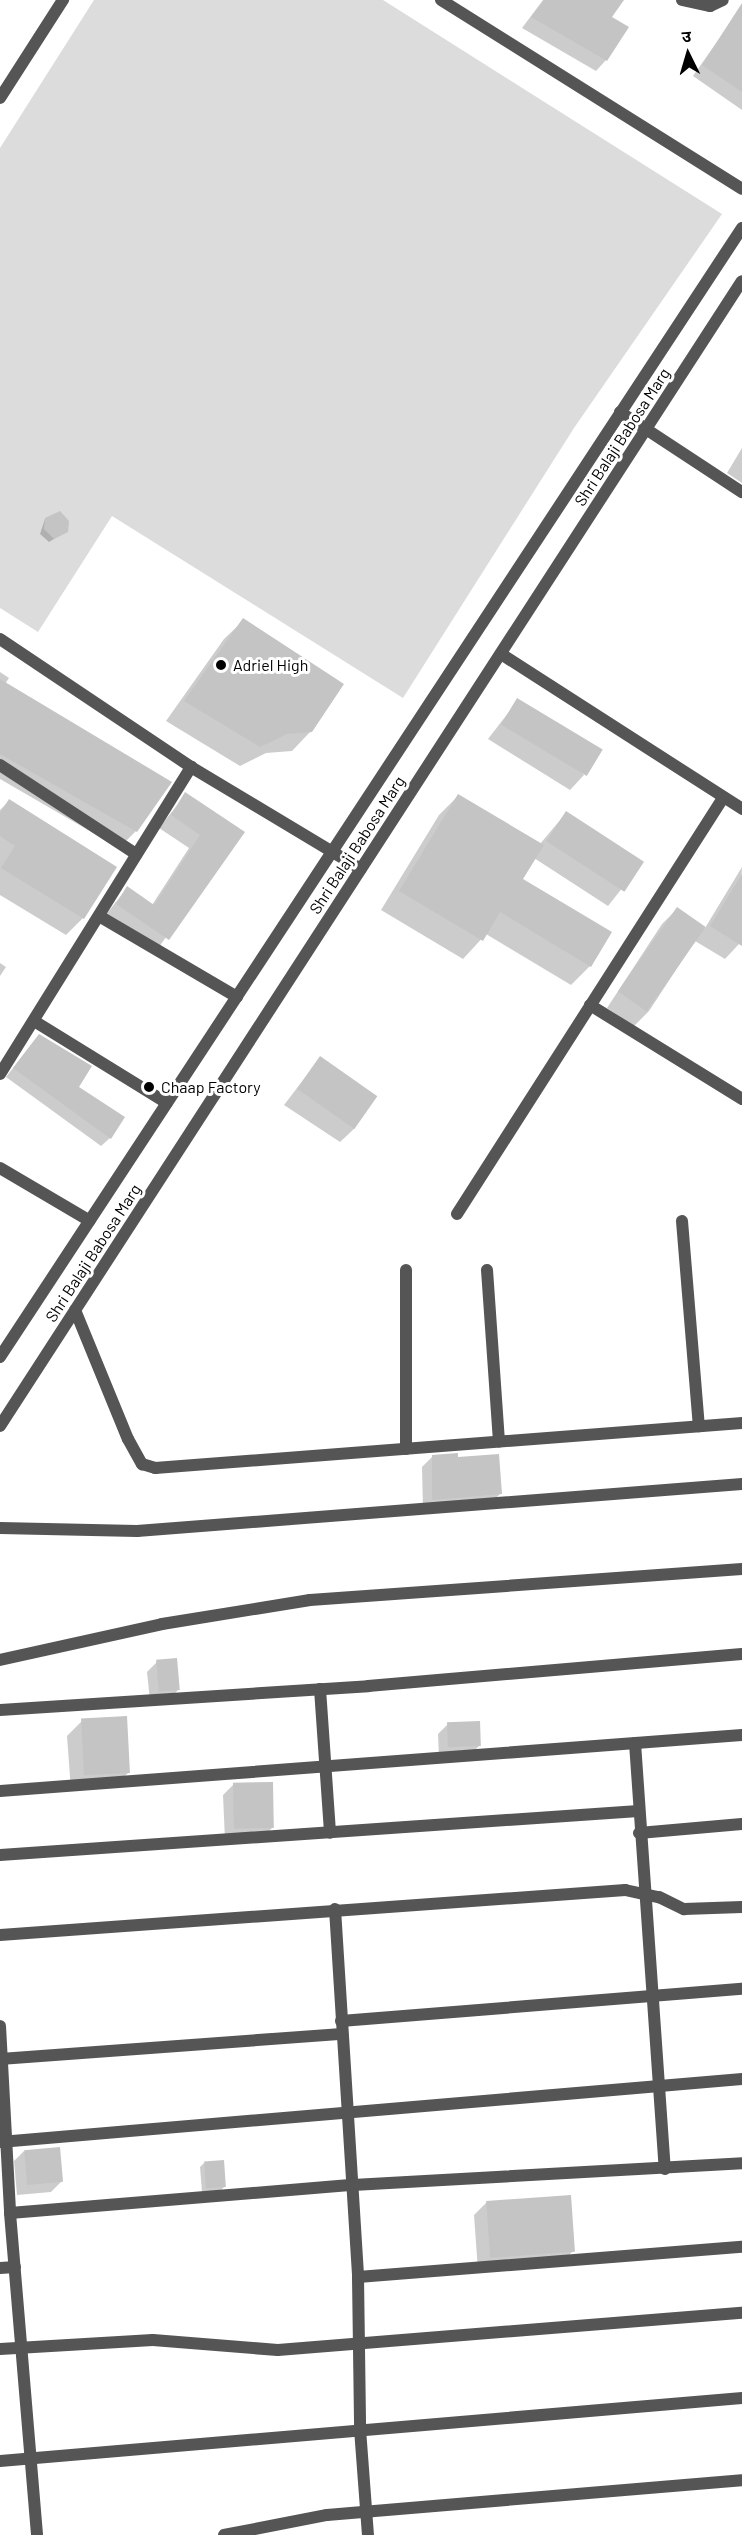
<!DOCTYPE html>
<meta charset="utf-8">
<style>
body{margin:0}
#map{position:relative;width:742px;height:2535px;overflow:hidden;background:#fff;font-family:Barlow,"Noto Sans Devanagari",sans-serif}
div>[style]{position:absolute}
.green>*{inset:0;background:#dcdcdc}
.shadow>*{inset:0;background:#0003}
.building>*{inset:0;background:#c4c4c4;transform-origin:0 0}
.minor>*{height:12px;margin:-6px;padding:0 6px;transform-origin:6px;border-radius:6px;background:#555}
.tertiary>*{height:12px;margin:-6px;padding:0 6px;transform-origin:6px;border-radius:6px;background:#555}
.dots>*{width:16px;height:16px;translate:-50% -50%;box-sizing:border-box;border:3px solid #fff;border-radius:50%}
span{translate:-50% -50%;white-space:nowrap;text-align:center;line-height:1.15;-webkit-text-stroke:6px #fff;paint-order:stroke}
.street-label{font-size:16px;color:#000}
.poi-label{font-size:16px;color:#000}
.left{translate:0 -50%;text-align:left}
.north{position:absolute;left:658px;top:24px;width:60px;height:60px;-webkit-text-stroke:4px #fff;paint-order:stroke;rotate:355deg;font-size:16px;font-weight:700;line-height:24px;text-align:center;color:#000}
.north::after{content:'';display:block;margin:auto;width:21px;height:27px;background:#000;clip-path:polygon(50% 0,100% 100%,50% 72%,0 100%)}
</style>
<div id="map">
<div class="green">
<div style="clip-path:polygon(94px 0,383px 0,722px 214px,574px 428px,403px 698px,112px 516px,38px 632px,0 608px,0 148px)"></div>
</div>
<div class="shadow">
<div style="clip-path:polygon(543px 0,623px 0,610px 17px,606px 60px,596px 71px,522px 28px)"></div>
<div style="clip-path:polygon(742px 6px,742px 110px,693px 76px)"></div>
<div style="clip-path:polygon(742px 448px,742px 483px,727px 473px)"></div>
<div style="clip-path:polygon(45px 519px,67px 531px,49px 542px,40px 534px)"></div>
<div style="clip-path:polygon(244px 620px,311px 731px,292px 751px,266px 753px,240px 766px,166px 721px,224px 639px)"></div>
<div style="clip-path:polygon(0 672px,9px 678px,5px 684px,136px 831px,119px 848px,0 779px)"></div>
<div style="clip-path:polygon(518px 700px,584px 775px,570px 790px,488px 739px)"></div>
<div style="clip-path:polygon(186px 794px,242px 832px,156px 951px,104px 917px,127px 888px,152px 905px,189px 848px,159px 828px)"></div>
<div style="clip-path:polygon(458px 796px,540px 844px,566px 813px,642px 863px,608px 906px,534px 858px,521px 880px,590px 966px,571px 985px,486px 934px,463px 959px,381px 910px,439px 815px)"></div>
<div style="clip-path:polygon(9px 801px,83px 918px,66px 935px,0 895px,0 810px)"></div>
<div style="clip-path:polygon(742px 867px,739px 944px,725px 959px,695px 941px,649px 1011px,634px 1026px,607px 1008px,662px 924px,677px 909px,705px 928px)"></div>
<div style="clip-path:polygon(0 963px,6px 967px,0 976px)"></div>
<div style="clip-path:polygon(39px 1035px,110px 1138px,101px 1146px,6px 1077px)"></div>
<div style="clip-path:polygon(320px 1058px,355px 1128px,340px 1142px,284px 1105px)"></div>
<div style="clip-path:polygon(432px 1457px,500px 1494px,490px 1504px,423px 1509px,422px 1467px)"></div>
<div style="clip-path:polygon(157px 1662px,179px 1689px,169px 1699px,150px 1701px,147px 1672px)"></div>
<div style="clip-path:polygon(82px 1721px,129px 1772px,114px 1787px,71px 1790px,67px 1736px)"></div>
<div style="clip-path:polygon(448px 1724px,479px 1746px,469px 1756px,439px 1758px,438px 1734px)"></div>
<div style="clip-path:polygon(233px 1785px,273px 1827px,263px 1837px,225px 1840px,223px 1795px)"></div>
<div style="clip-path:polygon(24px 2151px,61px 2182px,51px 2192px,17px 2195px,14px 2161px)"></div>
<div style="clip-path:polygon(204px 2163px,225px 2186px,220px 2191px,202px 2192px,200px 2167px)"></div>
<div style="clip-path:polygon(487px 2202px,573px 2251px,560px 2264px,478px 2271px,474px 2215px)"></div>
</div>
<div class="building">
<div style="clip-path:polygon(544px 0,624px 0,612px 17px,629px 27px,607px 61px,531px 17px)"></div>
<div style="clip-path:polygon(742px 3px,742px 92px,702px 65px)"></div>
<div style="clip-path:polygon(60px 511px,69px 521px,68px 532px,54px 539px,44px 529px,45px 518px)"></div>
<div style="clip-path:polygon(243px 618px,344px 684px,312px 732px,287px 734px,260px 747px,184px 701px)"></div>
<div style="clip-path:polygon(0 679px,172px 782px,137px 832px,0 754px)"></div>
<div style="left:517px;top:698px;width:100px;height:31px;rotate:31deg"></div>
<div style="clip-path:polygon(185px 792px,245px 832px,169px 940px,116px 904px,127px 886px,154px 905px,200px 835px,171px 815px)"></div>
<div style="clip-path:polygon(458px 794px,544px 845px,523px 879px,612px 932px,591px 967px,500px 912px,483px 941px,399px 891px)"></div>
<div style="clip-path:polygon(9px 799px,117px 867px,84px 919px,1px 868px,15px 846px,0 836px,0 813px)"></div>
<div style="left:566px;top:811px;width:93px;height:36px;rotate:33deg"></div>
<div style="clip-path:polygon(742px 874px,742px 946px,710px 926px)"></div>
<div style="left:677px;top:907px;width:35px;height:103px;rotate:35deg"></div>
<div style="clip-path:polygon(39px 1034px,92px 1066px,79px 1087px,125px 1117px,111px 1139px,13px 1068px)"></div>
<div style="left:320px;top:1056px;width:70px;height:40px;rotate:35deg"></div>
<div style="clip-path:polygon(458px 1453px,458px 1457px,499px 1454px,502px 1494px,432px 1500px,432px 1455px)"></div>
<div style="left:177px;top:1658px;width:32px;height:21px;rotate:85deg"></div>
<div style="left:127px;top:1716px;width:57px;height:46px;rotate:87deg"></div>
<div style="left:480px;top:1721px;width:25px;height:33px;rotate:88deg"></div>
<div style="left:273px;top:1782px;width:46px;height:40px;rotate:89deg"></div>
<div style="left:60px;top:2147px;width:35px;height:36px;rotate:85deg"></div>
<div style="left:224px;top:2160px;width:27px;height:20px;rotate:86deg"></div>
<div style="left:571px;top:2195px;width:57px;height:85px;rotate:86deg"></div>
</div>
<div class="minor">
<div style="left:441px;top:0;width:355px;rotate:32.1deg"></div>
<div style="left:682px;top:0;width:29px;rotate:12deg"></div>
<div style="left:710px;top:6px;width:14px;rotate:-25deg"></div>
<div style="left:0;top:98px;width:117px;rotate:-57.3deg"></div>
<div style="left:620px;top:412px;width:146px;rotate:33.3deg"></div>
<div style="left:0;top:639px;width:230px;rotate:33.8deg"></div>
<div style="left:191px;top:767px;width:198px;rotate:31deg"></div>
<div style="left:501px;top:654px;width:287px;rotate:32.7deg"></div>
<div style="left:0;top:765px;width:163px;rotate:33.2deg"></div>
<div style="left:99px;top:916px;width:160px;rotate:30.4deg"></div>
<div style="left:590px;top:1005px;width:179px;rotate:31.7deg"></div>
<div style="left:34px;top:1021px;width:156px;rotate:31.7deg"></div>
<div style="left:0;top:1074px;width:362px;rotate:-58.1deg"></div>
<div style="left:0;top:1168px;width:104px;rotate:30.5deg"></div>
<div style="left:457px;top:1214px;width:494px;rotate:-57.4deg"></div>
<div style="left:682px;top:1221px;width:206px;rotate:85.3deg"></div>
<div style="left:406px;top:1270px;width:179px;rotate:90deg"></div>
<div style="left:487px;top:1270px;width:172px;rotate:86deg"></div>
<div style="left:75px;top:1310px;width:139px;rotate:67.7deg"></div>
<div style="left:128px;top:1439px;width:29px;rotate:61deg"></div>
<div style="left:142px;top:1464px;width:14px;rotate:17deg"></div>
<div style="left:155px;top:1468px;width:589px;rotate:-4.38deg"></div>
<div style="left:0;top:1528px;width:137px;rotate:1.3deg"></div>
<div style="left:137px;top:1531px;width:607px;rotate:-4.44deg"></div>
<div style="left:0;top:1660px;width:166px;rotate:-12.5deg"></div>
<div style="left:162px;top:1624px;width:150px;rotate:-9.2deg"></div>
<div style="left:310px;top:1600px;width:433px;rotate:-4.1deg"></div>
<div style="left:320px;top:1689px;width:144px;rotate:86deg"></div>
<div style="left:0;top:1710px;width:369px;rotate:-3.7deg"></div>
<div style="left:368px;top:1686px;width:375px;rotate:-4.9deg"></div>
<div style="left:635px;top:1743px;width:427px;rotate:86deg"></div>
<div style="left:0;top:1791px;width:744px;rotate:-4.32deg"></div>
<div style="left:639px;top:1833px;width:103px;rotate:-5deg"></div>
<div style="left:0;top:1855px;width:640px;rotate:-3.95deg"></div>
<div style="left:335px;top:1909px;width:369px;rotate:86.4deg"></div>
<div style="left:358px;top:2277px;width:152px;rotate:89.2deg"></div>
<div style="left:360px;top:2429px;width:106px;rotate:85.7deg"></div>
<div style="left:0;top:1935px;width:627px;rotate:-4.12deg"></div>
<div style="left:625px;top:1890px;width:35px;rotate:12deg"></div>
<div style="left:659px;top:1897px;width:28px;rotate:26deg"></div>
<div style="left:684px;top:1909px;width:58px;rotate:-2deg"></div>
<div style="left:341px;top:2021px;width:402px;rotate:-4.6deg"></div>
<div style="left:0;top:2026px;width:187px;rotate:86.9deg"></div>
<div style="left:10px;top:2213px;width:323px;rotate:85.2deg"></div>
<div style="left:0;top:2059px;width:343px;rotate:-4.2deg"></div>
<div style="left:0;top:2142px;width:745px;rotate:-4.85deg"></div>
<div style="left:10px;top:2213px;width:344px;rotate:-4.7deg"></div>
<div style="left:353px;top:2185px;width:390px;rotate:-3.2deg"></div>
<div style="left:0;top:2268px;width:15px;rotate:-4deg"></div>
<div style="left:358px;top:2277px;width:385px;rotate:-4.5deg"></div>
<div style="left:0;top:2349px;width:153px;rotate:-3.4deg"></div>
<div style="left:153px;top:2340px;width:125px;rotate:4.6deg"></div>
<div style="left:278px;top:2350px;width:465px;rotate:-4.6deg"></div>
<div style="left:0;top:2461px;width:745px;rotate:-4.85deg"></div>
<div style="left:224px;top:2535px;width:105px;rotate:-11deg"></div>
<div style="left:327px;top:2515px;width:416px;rotate:-4.8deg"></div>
</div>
<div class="tertiary">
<div style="left:0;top:1357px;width:1351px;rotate:-56.69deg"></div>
<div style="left:0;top:1426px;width:1364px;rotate:-57.06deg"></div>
</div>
<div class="dots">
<div style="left:221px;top:665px;background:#000"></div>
<div style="left:149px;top:1087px;background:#000"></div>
</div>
<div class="street-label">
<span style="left:622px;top:437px;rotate:-57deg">Shri Balaji Babosa Marg</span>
<span style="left:357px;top:845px;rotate:-57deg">Shri Balaji Babosa Marg</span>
<span style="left:93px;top:1253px;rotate:-57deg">Shri Balaji Babosa Marg</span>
</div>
<div class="poi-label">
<span class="left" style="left:233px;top:665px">Adriel High</span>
<span class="left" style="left:161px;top:1087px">Chaap Factory</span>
</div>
<div class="north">उ</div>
</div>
